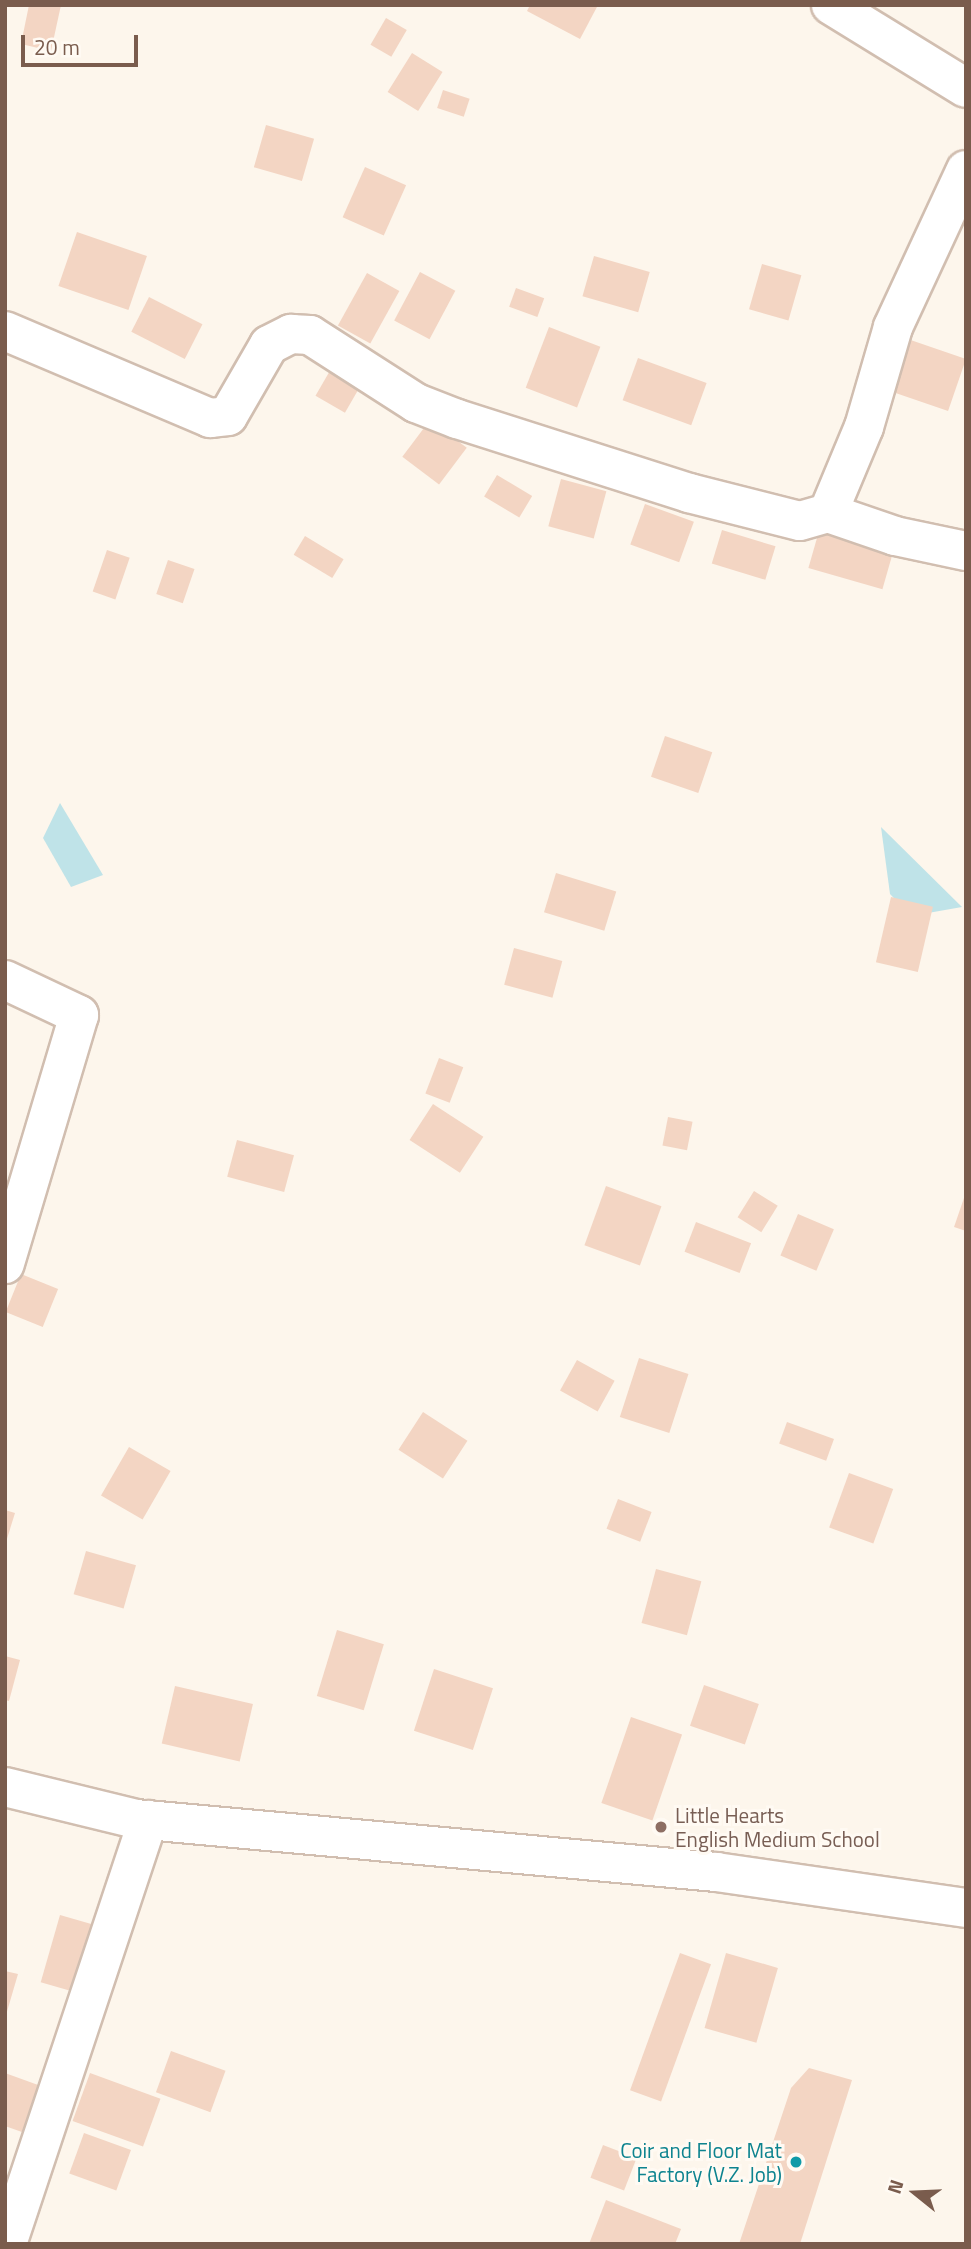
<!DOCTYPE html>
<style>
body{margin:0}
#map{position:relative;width:971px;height:2249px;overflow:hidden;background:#fdf6ec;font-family:"Titillium Web",sans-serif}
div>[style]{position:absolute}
.water>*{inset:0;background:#bfe3e8}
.building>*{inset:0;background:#f3d5c3;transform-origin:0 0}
.roads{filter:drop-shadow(2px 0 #d1beb0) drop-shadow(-2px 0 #d1beb0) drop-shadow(0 2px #d1beb0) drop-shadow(0 -2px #d1beb0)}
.minor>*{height:38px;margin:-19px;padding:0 19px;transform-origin:19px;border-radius:19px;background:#fff}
.secondary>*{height:38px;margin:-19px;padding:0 19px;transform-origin:19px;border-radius:19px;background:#fff}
.dots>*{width:19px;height:19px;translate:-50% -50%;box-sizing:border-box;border:4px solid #fffaf3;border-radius:50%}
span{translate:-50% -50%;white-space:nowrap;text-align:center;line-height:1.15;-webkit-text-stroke:6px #fffaf3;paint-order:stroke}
.education-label{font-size:21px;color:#785e54}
.left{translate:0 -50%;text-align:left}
.culture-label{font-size:21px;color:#0d838f}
.right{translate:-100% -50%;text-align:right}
.frame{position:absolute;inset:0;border:7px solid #7a5c4d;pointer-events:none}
.north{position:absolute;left:880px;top:2158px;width:70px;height:70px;-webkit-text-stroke:5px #fffaf3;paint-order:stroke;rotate:288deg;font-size:19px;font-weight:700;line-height:28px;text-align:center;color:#7a5c4d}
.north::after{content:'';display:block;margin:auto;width:24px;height:32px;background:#7a5c4d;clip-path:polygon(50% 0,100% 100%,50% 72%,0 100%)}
.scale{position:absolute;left:21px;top:35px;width:117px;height:32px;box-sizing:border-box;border:4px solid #7a5c4d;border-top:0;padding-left:9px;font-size:21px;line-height:24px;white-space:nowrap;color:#7a5c4d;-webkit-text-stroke:5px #fffaf3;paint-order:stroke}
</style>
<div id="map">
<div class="water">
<div style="clip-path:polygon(60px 803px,103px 875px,71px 887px,43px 838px)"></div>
<div style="clip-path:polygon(881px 827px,962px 907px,911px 916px,890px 894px)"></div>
</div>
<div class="building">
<div style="clip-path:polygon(29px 5px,61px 5px,51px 51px,21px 44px)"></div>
<div style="clip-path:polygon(530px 5px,598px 5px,580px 39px,527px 11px)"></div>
<div style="left:386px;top:18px;width:24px;height:31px;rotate:30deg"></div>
<div style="left:412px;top:53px;width:36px;height:46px;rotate:32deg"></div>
<div style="left:443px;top:90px;width:28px;height:19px;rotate:18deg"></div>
<div style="left:266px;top:125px;width:50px;height:44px;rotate:16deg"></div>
<div style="left:365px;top:167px;width:45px;height:55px;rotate:24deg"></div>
<div style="left:77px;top:232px;width:74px;height:57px;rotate:19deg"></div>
<div style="left:594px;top:256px;width:58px;height:42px;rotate:16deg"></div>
<div style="left:762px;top:264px;width:41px;height:47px;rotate:16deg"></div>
<div style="left:420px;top:272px;width:40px;height:55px;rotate:28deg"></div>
<div style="left:367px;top:273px;width:37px;height:60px;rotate:29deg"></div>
<div style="left:516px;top:288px;width:30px;height:20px;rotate:20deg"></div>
<div style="left:149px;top:297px;width:60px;height:39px;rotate:27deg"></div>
<div style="left:549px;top:327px;width:55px;height:65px;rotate:21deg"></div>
<div style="left:896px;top:335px;width:74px;height:55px;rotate:19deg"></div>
<div style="left:638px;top:358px;width:73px;height:45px;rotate:20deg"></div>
<div style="left:335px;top:362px;width:34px;height:39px;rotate:30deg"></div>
<div style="left:430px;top:420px;width:46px;height:46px;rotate:37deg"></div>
<div style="left:497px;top:475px;width:41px;height:25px;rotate:31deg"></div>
<div style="left:561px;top:479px;width:47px;height:49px;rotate:15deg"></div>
<div style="left:645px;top:504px;width:52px;height:43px;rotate:20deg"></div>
<div style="left:823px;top:517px;width:77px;height:53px;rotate:16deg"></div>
<div style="left:722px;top:530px;width:56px;height:35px;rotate:17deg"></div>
<div style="left:305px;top:536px;width:45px;height:22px;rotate:31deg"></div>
<div style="left:107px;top:550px;width:24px;height:44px;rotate:19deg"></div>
<div style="left:168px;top:560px;width:28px;height:36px;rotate:19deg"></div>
<div style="left:665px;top:736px;width:50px;height:43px;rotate:19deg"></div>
<div style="left:556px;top:873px;width:63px;height:41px;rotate:17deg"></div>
<div style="left:891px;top:897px;width:43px;height:67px;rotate:13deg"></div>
<div style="left:514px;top:948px;width:50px;height:38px;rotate:15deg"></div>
<div style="left:439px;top:1058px;width:26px;height:38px;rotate:21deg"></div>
<div style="left:433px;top:1104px;width:60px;height:43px;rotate:33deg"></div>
<div style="left:668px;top:1117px;width:25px;height:29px;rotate:11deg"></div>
<div style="left:237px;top:1140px;width:59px;height:38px;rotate:15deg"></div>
<div style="left:606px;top:1186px;width:59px;height:63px;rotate:20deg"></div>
<div style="left:754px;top:1191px;width:28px;height:31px;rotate:32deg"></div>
<div style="clip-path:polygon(965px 1195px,966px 1195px,966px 1231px,954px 1227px)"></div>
<div style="left:798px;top:1214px;width:39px;height:45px;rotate:23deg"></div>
<div style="left:696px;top:1222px;width:59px;height:32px;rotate:21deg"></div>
<div style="left:21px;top:1274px;width:40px;height:41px;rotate:22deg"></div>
<div style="left:639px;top:1358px;width:52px;height:62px;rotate:18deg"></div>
<div style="left:577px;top:1360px;width:43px;height:35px;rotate:29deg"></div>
<div style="left:423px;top:1412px;width:53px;height:45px;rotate:33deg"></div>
<div style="left:787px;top:1422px;width:50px;height:23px;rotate:20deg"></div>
<div style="left:129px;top:1447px;width:48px;height:56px;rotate:30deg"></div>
<div style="left:849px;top:1473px;width:47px;height:58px;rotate:20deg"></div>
<div style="left:618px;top:1499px;width:36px;height:32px;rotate:21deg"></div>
<div style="clip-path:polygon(5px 1510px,15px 1513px,6px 1542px,5px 1542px)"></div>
<div style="left:86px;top:1551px;width:52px;height:45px;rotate:16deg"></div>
<div style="left:656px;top:1569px;width:47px;height:56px;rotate:15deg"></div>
<div style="left:337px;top:1630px;width:49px;height:69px;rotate:17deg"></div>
<div style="clip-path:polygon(5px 1656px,20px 1660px,9px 1701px,5px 1700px)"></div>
<div style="left:434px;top:1669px;width:62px;height:65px;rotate:18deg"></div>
<div style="left:704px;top:1685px;width:58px;height:43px;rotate:19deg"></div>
<div style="left:175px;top:1686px;width:80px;height:59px;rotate:13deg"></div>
<div style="left:631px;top:1717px;width:54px;height:91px;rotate:19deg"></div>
<div style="left:60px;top:1915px;width:46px;height:70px;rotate:16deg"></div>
<div style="left:680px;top:1953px;width:33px;height:146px;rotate:20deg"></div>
<div style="left:726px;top:1953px;width:54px;height:78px;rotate:16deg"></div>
<div style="clip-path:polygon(5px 1971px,18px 1974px,6px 2015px,5px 2015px)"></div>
<div style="left:171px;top:2051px;width:58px;height:44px;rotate:20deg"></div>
<div style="clip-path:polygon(809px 2068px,852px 2080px,800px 2244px,739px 2244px,791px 2088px)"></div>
<div style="clip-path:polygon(5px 2073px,52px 2090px,36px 2137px,5px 2126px)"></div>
<div style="left:90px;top:2073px;width:75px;height:51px;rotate:20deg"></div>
<div style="left:84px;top:2133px;width:50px;height:43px;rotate:20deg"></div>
<div style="left:603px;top:2145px;width:36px;height:35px;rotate:21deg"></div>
<div style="clip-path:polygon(606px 2200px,681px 2229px,675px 2244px,589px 2244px)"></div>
</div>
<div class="roads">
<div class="minor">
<div style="left:831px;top:5px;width:158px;rotate:31.6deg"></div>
<div style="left:5px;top:331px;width:223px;rotate:23deg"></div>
<div style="left:210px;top:418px;width:18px;rotate:-6deg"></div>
<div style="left:228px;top:416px;width:82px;rotate:-60deg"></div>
<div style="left:269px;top:345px;width:25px;rotate:-27deg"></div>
<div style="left:291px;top:334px;width:19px;rotate:3deg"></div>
<div style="left:310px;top:335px;width:126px;rotate:32.7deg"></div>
<div style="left:416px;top:403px;width:44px;rotate:21.3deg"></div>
<div style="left:457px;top:419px;width:244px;rotate:17.7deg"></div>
<div style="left:689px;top:493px;width:114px;rotate:14.2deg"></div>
<div style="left:800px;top:521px;width:29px;rotate:-16deg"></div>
<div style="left:828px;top:513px;width:71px;rotate:18.9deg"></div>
<div style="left:895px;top:536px;width:73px;rotate:11.9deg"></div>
<div style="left:828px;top:513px;width:93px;rotate:-67.3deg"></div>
<div style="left:864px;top:427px;width:104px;rotate:-73.8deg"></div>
<div style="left:893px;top:327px;width:173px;rotate:-65.1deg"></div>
<div style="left:5px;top:980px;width:82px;rotate:25.3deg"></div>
<div style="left:79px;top:1015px;width:260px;rotate:106.6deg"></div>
<div style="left:7px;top:2244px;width:447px;rotate:-71.6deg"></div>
</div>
<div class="secondary">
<div style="left:5px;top:1787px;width:135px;rotate:13.7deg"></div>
<div style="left:136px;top:1819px;width:582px;rotate:5.22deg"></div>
<div style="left:716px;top:1872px;width:253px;rotate:8.2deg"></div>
</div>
</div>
<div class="dots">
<div style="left:661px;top:1827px;background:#8d6e63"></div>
<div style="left:796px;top:2162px;background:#0f9aa8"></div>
</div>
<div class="education-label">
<span class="left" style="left:675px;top:1827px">Little Hearts<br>English Medium School</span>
</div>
<div class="culture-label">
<span class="right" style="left:782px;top:2162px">Coir and Floor Mat<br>Factory (V.Z. Job)</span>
</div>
<div class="frame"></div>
<div class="north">N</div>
<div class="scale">20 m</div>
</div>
